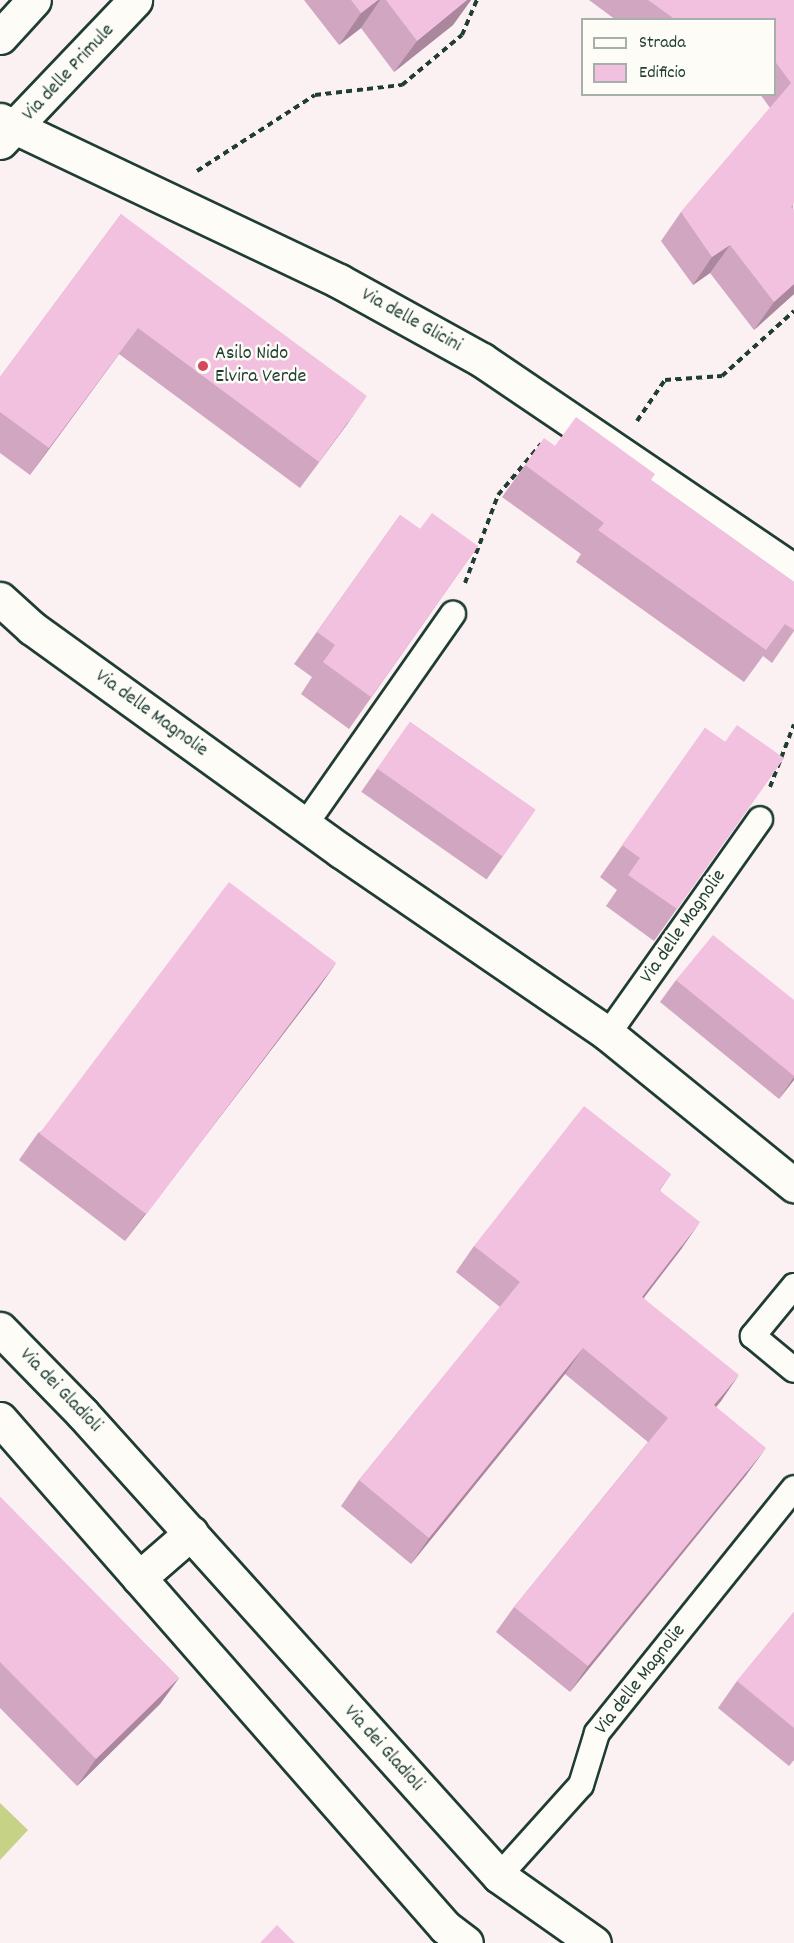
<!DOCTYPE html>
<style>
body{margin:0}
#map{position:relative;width:794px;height:1943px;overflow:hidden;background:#fbf0f2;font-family:Dekko,sans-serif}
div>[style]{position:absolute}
.green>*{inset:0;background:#c6d285}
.path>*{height:4px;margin-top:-2px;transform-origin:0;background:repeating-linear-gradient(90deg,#1f3d34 0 6px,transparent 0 10.5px)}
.roads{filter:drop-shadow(2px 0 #1f3d34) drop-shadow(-2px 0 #1f3d34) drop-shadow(0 2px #1f3d34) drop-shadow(0 -2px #1f3d34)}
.lane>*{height:24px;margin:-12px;padding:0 12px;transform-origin:12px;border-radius:12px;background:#fdfcf7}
.street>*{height:33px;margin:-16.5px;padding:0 16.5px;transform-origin:16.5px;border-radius:16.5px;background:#fdfcf7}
.secondary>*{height:33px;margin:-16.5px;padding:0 16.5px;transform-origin:16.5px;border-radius:16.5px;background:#fdfcf7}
.wall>*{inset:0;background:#d1a6c1;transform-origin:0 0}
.shaded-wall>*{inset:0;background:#aa879d}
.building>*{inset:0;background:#f3c1e0;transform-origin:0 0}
.dots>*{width:16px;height:16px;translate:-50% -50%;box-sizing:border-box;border:3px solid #fdfcf7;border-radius:50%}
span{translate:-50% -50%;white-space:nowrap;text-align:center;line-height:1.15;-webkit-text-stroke:5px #fdfcf7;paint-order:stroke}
.street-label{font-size:20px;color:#1f3d34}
.poi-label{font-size:20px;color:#1f3d34}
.left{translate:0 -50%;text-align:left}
.legend{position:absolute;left:581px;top:18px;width:195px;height:78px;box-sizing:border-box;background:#fdfcf7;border:2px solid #a4b0a9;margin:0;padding:8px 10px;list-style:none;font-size:18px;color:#1f3d34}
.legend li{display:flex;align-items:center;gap:12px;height:30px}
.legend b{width:30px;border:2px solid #a4b0a9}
</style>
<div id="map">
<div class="green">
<div style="clip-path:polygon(0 1803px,28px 1830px,0 1860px)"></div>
</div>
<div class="path">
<div style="left:197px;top:171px;width:140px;rotate:-32.8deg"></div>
<div style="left:315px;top:95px;width:88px;rotate:-6.6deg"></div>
<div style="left:402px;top:85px;width:78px;rotate:-39.8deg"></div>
<div style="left:462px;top:35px;width:38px;rotate:-67deg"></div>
<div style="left:637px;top:421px;width:50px;rotate:-55.7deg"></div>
<div style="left:665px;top:380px;width:57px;rotate:-4deg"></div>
<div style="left:722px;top:376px;width:97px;rotate:-42.1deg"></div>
<div style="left:465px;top:583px;width:94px;rotate:-69.4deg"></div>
<div style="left:498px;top:495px;width:67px;rotate:-49.9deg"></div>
<div style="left:770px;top:787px;width:67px;rotate:-69.1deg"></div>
</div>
<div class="roads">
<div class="lane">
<div style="left:305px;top:825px;width:258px;rotate:-55deg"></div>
<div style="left:608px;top:1034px;width:263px;rotate:-54.7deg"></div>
<div style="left:794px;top:1286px;width:65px;rotate:129.4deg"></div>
<div style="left:753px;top:1336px;width:53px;rotate:39.7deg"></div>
<div style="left:499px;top:1876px;width:122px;rotate:-48deg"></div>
<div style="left:581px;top:1785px;width:54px;rotate:-72.9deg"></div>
<div style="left:597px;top:1733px;width:314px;rotate:-51.2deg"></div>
</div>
<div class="street">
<div style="left:0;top:120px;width:375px;rotate:25.4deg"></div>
<div style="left:339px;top:281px;width:163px;rotate:28.9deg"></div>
<div style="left:482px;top:360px;width:377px;rotate:34.1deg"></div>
<div style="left:0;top:599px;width:43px;rotate:42.2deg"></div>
<div style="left:32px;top:628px;width:381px;rotate:35.8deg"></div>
<div style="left:341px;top:851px;width:324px;rotate:34.4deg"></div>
<div style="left:608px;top:1034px;width:240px;rotate:39.1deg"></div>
<div style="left:0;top:1329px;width:117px;rotate:45.7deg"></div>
<div style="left:82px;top:1413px;width:623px;rotate:47.99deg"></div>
<div style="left:499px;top:1876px;width:116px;rotate:35.2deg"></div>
<div style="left:0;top:1419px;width:675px;rotate:48.78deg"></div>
<div style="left:445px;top:1927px;width:26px;rotate:37deg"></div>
<div style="left:139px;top:1578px;width:69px;rotate:-40.9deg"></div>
</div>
<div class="secondary">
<div style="left:0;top:37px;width:50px;rotate:-47.4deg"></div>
<div style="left:0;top:142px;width:196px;rotate:-46.4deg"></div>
</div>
</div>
<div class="wall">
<div style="clip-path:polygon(304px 0,471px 0,453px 25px,394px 72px,361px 28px,339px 45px)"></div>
<div style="clip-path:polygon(589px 0,794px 0,793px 209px,794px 294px,754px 330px,710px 273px,693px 285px,661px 241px,681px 212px,770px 108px,760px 94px,774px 94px,774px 20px,616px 20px)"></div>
<div style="clip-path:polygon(121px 214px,348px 423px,300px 488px,119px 354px,30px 475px,0 453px,0 377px)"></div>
<div style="clip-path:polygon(525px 465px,651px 480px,794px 582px,794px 631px,772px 663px,763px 656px,744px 682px,576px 562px,581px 554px,502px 497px)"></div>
<div style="clip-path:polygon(400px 515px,420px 529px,478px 546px,349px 729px,301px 694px,312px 677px,294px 664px)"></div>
<div style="left:410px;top:722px;width:153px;height:85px;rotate:35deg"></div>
<div style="clip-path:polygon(705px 728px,725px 742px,784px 758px,654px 941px,606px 906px,617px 890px,600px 877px)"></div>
<div style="clip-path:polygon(336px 963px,317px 990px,125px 1241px,19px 1160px,38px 1133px)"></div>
<div style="clip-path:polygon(676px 980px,794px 1000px,794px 1080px,779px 1099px,660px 1002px)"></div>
<div style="clip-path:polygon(671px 1174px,660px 1190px,682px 1248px,644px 1298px,721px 1401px,716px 1407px,747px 1474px,570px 1692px,496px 1632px,514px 1607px,648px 1442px,565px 1374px,411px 1564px,341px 1506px,359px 1480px,500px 1307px,456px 1272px,474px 1246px)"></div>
<div style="clip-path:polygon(0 1497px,179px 1678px,160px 1704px,77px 1786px,0 1708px)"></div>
<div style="clip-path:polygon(794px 1612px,794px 1760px,789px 1766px,718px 1708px,737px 1681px)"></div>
</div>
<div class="shaded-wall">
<div style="clip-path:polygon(378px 0,380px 0,361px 28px,339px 45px,361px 13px)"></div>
<div style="clip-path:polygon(467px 0,471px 0,453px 25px,394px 72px,417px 41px)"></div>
<div style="clip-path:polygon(730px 245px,710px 273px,693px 285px,712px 257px)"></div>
<div style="clip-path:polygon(794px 284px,794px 294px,754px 330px,774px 302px)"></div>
<div style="clip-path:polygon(138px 328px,119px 354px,30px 475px,49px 448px)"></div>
<div style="clip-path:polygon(367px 396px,348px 423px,300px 488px,319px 462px)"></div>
<div style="clip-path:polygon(336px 963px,317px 990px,125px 1241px,144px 1215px)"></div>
<div style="clip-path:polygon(794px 1077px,794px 1080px,779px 1099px)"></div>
<div style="clip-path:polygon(700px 1222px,682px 1248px,624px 1323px,642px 1297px)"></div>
<div style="clip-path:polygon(583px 1348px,565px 1374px,411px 1564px,429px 1538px)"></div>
<div style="clip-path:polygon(739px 1375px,721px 1401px,696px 1431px,714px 1405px)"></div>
<div style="clip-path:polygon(766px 1448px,747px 1474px,570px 1692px,588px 1666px)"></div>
<div style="clip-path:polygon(179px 1678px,160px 1704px,77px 1786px,96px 1759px)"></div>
</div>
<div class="building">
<div style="clip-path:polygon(351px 0,378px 0,361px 13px)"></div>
<div style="clip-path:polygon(386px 0,467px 0,417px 41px)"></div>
<div style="clip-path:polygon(648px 0,794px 0,794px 203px,791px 207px,794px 210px,794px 284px,774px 302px,730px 245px,712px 257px,681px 212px,791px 83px,774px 60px,774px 20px,676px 20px)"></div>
<div style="clip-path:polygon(121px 214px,367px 396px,319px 462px,138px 328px,49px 448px,0 412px,0 377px)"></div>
<div style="clip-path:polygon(576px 417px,655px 474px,651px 480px,794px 582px,794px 630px,785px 624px,766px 650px,598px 530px,604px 523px,525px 465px,544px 438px,555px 446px)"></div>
<div style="clip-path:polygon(432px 513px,478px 546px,371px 697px,323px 662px,335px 645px,317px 632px,400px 515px,420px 529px)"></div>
<div style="left:410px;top:722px;width:153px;height:57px;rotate:35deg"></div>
<div style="clip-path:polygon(737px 725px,784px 758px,677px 909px,628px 875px,640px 858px,622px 845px,705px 728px,725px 742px)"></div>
<div style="left:229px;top:882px;width:134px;height:315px;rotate:37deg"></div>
<div style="clip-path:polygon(713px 935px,794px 1000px,794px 1076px,676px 980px)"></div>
<div style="clip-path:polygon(584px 1106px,671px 1174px,659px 1190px,700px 1222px,642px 1297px,739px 1375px,714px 1405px,766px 1448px,588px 1666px,514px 1607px,668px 1418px,583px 1348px,429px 1538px,359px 1480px,520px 1282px,474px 1246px)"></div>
<div style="clip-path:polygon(0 1497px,179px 1678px,96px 1759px,0 1662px)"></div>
<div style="clip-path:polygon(794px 1612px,794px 1728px,737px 1681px)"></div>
<div style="clip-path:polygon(277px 1925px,295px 1943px,260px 1943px)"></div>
</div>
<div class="dots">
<div style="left:203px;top:366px;background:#d1495b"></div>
</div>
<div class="street-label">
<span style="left:69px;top:73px;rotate:-47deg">Via delle Primule</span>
<span style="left:411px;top:321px;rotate:29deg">Via delle Glicini</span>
<span style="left:151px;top:714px;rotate:36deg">Via delle Magnolie</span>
<span style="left:684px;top:927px;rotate:-55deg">Via delle Magnolie</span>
<span style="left:60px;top:1391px;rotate:46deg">Via dei Gladioli</span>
<span style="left:641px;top:1680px;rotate:-52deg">Via delle Magnolie</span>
<span style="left:383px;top:1749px;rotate:48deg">Via dei Gladioli</span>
</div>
<div class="poi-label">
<span class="left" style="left:215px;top:366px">Asilo Nido<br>Elvira Verde</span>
</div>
<ul class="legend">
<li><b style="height:8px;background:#fdfcf7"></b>Strada</li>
<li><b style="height:16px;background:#f3c1e0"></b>Edificio</li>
</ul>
</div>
